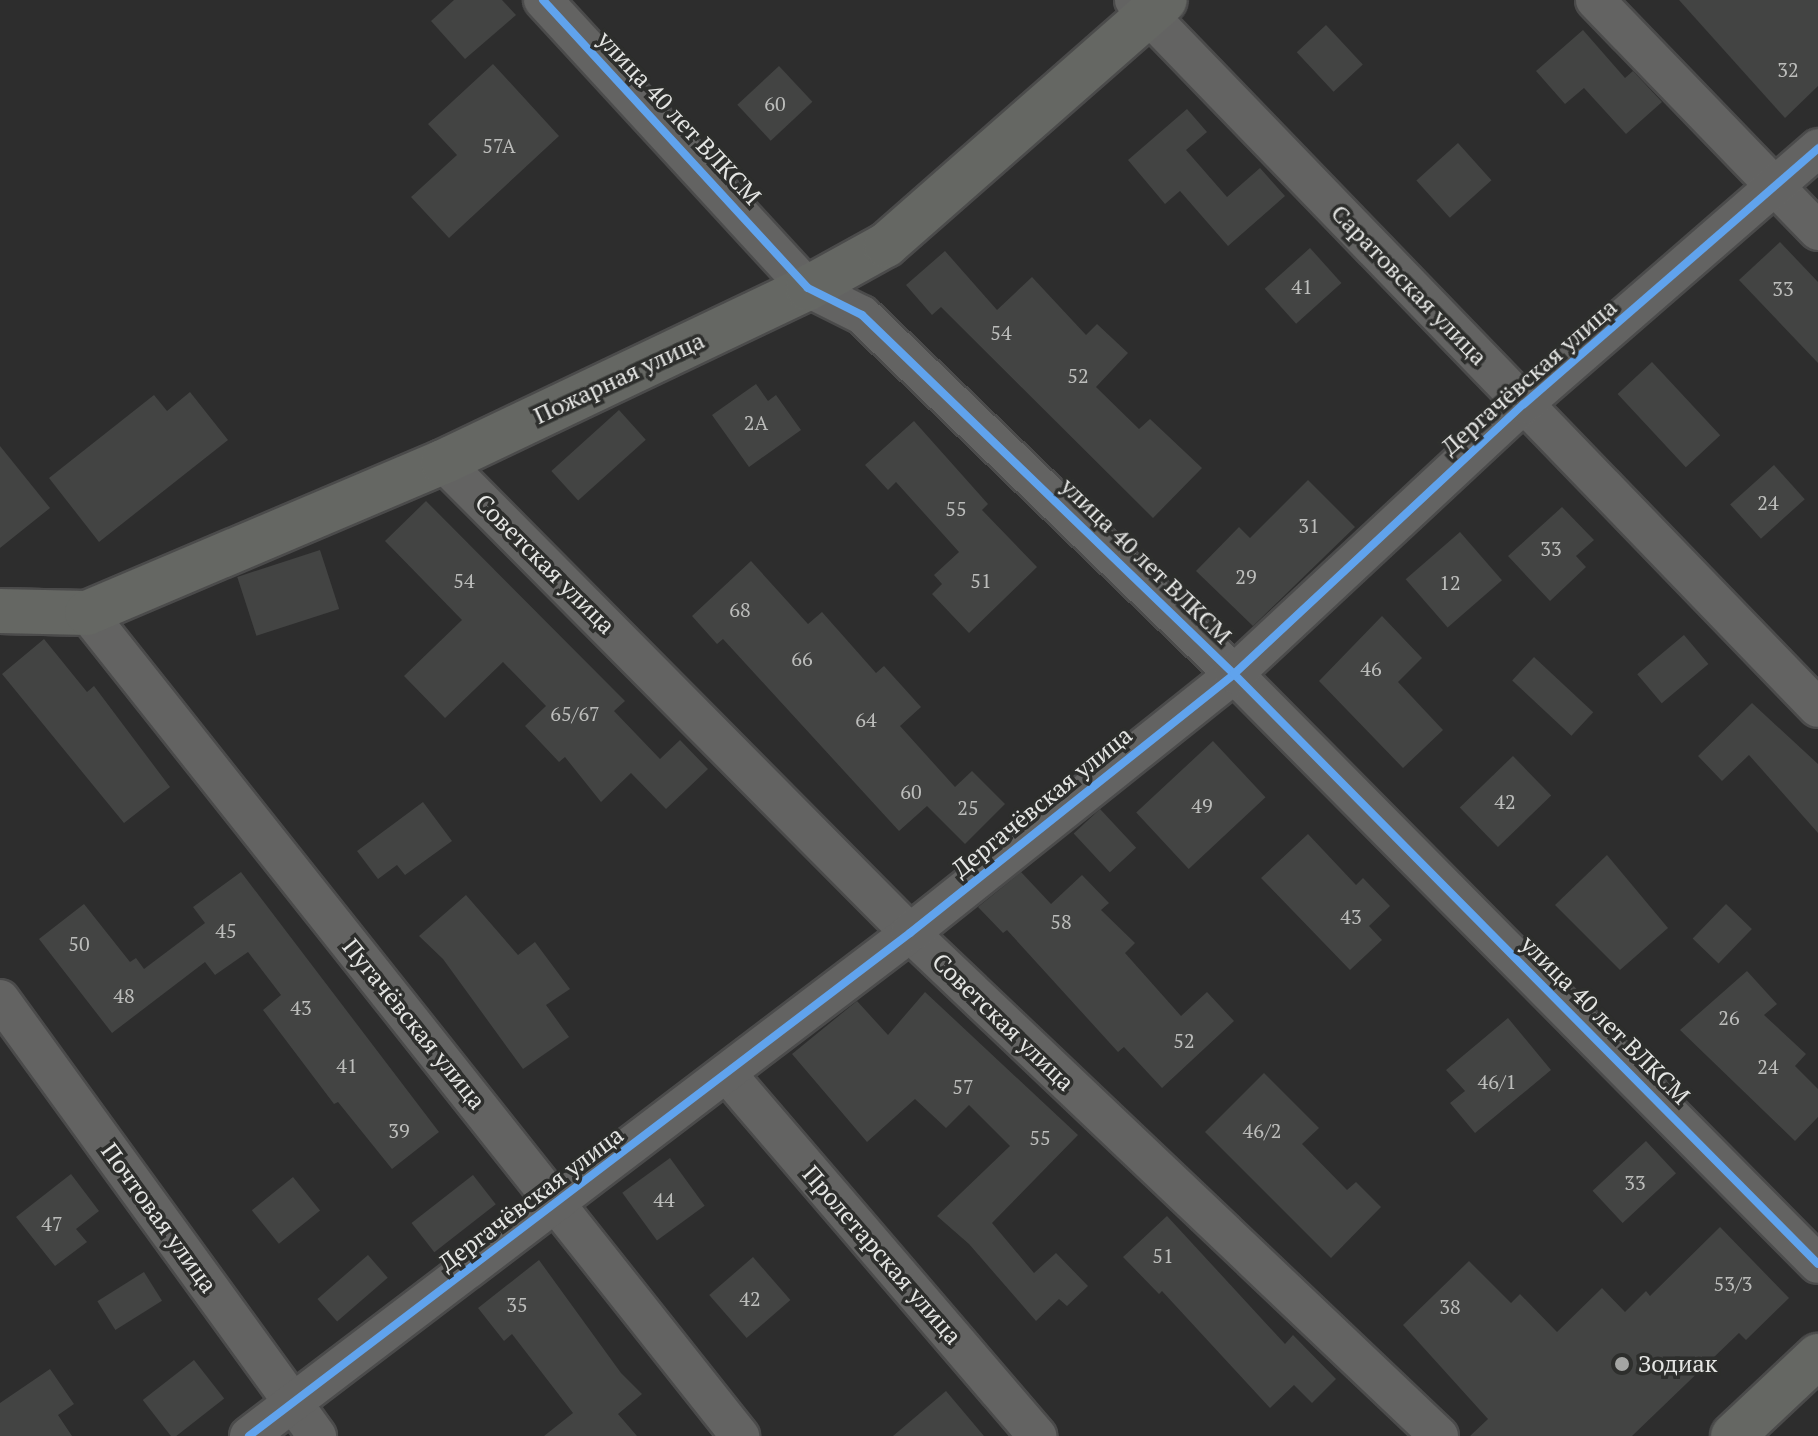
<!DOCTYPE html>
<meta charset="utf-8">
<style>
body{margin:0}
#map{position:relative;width:1818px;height:1436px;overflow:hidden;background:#2d2d2d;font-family:"PT Serif",serif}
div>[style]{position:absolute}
.building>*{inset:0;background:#434443;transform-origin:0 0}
.roads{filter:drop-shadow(2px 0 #4b4b4b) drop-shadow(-2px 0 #4b4b4b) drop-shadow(0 2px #4b4b4b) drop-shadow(0 -2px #4b4b4b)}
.street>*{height:38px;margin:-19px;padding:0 19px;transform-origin:19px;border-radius:19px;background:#636362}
.secondary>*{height:44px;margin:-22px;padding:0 22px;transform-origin:22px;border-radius:22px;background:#656763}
.cycleway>*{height:8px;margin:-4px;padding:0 4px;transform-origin:4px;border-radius:4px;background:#60a3ed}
.dots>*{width:22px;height:22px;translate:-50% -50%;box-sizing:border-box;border:4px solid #2d2e2c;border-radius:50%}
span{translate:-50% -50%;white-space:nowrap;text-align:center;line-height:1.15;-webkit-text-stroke:7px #2d2e2c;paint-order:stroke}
.number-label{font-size:20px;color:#bcbdbb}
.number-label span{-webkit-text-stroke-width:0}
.street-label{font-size:24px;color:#e4e5e3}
.poi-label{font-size:24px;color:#e4e5e3}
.left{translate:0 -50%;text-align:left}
</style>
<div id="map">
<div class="building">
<div style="clip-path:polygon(454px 0,502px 0,516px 15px,465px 59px,431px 21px)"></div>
<div style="clip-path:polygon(1679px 0,1818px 0,1818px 86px,1785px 118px)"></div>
<div style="left:1326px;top:25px;width:54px;height:40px;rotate:47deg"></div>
<div style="clip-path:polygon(1583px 30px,1625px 78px,1633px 71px,1662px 102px,1626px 134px,1584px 88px,1565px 104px,1536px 71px)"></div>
<div style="clip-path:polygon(493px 64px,559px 136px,449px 238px,411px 197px,457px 155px,428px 124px)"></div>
<div style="left:779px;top:66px;width:49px;height:57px;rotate:47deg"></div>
<div style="clip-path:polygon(1187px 109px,1207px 132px,1186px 150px,1227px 197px,1260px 168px,1285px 196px,1228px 246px,1180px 191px,1165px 204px,1128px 160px)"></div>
<div style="left:1458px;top:143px;width:50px;height:56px;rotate:48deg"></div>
<div style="clip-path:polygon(1780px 242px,1818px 282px,1818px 363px,1739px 280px)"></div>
<div style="left:1310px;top:248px;width:47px;height:61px;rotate:48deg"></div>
<div style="clip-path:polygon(945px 251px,997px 310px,1032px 277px,1086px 335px,1097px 324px,1128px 353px,1096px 387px,1139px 429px,1150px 419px,1202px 468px,1153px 518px,941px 307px,932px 315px,906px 285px)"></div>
<div style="left:1652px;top:362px;width:100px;height:47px;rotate:47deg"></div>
<div style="clip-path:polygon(756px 384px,768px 401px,776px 395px,801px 430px,749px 467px,712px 415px)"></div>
<div style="clip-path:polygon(190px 392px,228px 440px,99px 542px,49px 478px,154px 395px,167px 411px)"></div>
<div style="left:619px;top:410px;width:40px;height:91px;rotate:48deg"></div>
<div style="clip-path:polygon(914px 421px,988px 504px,982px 510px,1037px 567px,969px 633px,932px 594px,942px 584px,934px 575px,959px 552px,896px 482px,888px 490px,865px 465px)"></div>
<div style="clip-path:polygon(0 446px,50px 508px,0 548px)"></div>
<div style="left:1774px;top:465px;width:46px;height:59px;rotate:48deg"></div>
<div style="clip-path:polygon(1308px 480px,1355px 527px,1253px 626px,1196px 571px,1239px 527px,1250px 538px)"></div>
<div style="clip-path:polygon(426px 501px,625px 701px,614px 711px,660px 759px,680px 740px,708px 769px,666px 809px,631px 773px,601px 802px,565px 757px,559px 762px,525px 726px,546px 706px,503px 662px,445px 718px,404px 676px,462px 620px,385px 541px)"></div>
<div style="clip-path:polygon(1562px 507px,1594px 540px,1576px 556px,1586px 567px,1550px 601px,1508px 556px)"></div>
<div style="left:1460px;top:532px;width:64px;height:72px;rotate:49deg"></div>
<div style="left:320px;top:550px;width:62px;height:87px;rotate:72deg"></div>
<div style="clip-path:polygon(751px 561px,808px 624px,822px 612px,876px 673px,884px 666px,921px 707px,900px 726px,955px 787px,972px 771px,1005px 804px,965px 844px,927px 806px,899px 831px,723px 639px,717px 644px,692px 616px)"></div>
<div style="clip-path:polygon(1382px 616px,1422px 658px,1398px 682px,1443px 730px,1403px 768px,1319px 681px)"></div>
<div style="left:1684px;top:635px;width:38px;height:61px;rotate:50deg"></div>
<div style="clip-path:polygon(44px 639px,87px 692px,94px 686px,170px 787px,124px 823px,2px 674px)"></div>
<div style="left:1534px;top:657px;width:81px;height:32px;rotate:43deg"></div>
<div style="clip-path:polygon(1752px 703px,1818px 764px,1818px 833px,1749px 755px,1722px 781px,1698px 756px)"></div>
<div style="left:1213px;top:741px;width:77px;height:105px;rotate:47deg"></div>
<div style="left:1513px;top:756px;width:55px;height:74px;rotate:46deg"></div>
<div style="clip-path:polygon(423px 802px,452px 841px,405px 875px,397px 865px,378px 879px,357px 851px)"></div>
<div style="left:1100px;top:809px;width:53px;height:36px;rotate:47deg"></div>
<div style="clip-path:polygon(1308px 834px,1356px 885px,1363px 878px,1390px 906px,1369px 926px,1382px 940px,1350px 970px,1261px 878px)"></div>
<div style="clip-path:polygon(1607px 855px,1668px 928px,1620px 970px,1555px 905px)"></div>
<div style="clip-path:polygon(241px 872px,439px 1132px,392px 1169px,338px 1102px,334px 1104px,263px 1010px,281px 995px,248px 952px,215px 975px,205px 962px,112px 1033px,39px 939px,84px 904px,130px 962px,136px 958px,144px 969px,205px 923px,193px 907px)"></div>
<div style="clip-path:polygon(1021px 872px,1051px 904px,1082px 875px,1109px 903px,1101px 910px,1135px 943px,1125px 953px,1181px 1016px,1207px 992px,1234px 1021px,1162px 1088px,1124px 1047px,1118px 1052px,1007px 930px,1003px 933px,978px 907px)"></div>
<div style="clip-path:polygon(466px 895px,518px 955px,535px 942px,570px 989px,546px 1005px,569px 1037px,523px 1069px,443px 959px,419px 936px)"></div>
<div style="left:1726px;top:904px;width:36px;height:48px;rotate:44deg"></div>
<div style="clip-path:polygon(1747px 971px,1777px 1004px,1764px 1015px,1806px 1054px,1795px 1066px,1818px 1089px,1818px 1117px,1795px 1141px,1680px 1030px)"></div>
<div style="clip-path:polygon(925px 992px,1078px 1135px,992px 1223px,1034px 1273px,1056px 1253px,1088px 1286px,1067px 1306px,1059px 1299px,1036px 1321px,969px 1244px,937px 1216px,1010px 1146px,969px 1105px,946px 1128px,915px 1099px,867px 1142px,792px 1054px,857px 1001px,888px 1035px)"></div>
<div style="clip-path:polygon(1508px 1018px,1551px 1070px,1475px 1133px,1450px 1103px,1465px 1091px,1446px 1070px)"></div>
<div style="clip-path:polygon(1264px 1073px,1319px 1128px,1302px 1144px,1347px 1190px,1356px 1182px,1381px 1207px,1331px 1258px,1205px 1132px)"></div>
<div style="left:1646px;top:1141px;width:44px;height:73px;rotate:47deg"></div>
<div style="left:670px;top:1158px;width:59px;height:59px;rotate:54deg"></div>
<div style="clip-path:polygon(71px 1174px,99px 1211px,76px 1229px,87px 1242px,55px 1266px,16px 1217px)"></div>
<div style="left:473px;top:1175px;width:37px;height:78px;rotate:52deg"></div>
<div style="left:293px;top:1177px;width:43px;height:53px;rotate:51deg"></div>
<div style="clip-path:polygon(1167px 1216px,1285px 1344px,1293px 1335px,1336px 1379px,1312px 1403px,1294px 1385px,1270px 1408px,1162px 1291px,1159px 1294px,1123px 1257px)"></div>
<div style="clip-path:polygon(1720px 1227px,1789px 1298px,1746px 1340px,1739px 1333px,1632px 1436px,1470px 1436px,1488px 1419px,1403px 1325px,1469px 1261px,1511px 1303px,1520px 1294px,1557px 1332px,1602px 1288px,1625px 1312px,1646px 1291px,1650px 1296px)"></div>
<div style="left:368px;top:1255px;width:30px;height:67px;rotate:49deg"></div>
<div style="left:753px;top:1257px;width:57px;height:58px;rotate:49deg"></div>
<div style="clip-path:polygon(539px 1260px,621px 1373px,642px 1394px,618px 1414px,637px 1436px,544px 1436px,573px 1413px,512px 1334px,504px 1341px,478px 1308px)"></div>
<div style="left:144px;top:1272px;width:34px;height:55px;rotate:58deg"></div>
<div style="left:194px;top:1360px;width:49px;height:65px;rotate:52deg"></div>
<div style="clip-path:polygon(50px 1369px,74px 1404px,58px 1415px,72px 1436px,0 1436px,0 1403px)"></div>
<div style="clip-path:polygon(946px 1391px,984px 1436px,893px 1436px)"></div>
</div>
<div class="roads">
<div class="street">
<div style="left:543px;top:0;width:391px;rotate:47.4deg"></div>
<div style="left:808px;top:288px;width:60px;rotate:26.6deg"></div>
<div style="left:862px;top:315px;width:517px;rotate:43.98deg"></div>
<div style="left:1234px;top:674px;width:830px;rotate:45.29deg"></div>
<div style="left:1134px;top:0;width:984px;rotate:45.99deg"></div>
<div style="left:1595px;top:0;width:321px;rotate:46deg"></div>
<div style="left:443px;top:462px;width:663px;rotate:45.24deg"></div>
<div style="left:910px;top:933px;width:730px;rotate:43.56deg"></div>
<div style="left:87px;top:613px;width:1051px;rotate:51.57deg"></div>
<div style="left:0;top:999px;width:540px;rotate:54.04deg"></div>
<div style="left:727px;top:1074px;width:477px;rotate:49.4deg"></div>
<div style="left:249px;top:1436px;width:831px;rotate:-37.27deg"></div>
<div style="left:910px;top:933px;width:415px;rotate:-38.6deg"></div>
<div style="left:1234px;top:674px;width:396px;rotate:-43deg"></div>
<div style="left:1524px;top:404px;width:390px;rotate:-41deg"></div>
</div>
<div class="secondary">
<div style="left:0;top:611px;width:87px;rotate:1.3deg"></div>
<div style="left:87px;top:613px;width:387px;rotate:-23deg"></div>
<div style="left:443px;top:462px;width:404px;rotate:-25.5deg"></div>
<div style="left:808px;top:288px;width:89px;rotate:-28.9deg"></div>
<div style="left:886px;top:245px;width:371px;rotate:-41.3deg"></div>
<div style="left:1733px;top:1436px;width:117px;rotate:-43.3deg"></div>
</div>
</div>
<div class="cycleway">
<div style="left:543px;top:0;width:391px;rotate:47.4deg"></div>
<div style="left:808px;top:288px;width:60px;rotate:26.6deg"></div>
<div style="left:862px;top:315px;width:517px;rotate:43.98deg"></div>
<div style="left:1234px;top:674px;width:830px;rotate:45.29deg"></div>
<div style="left:249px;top:1436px;width:831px;rotate:-37.27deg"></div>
<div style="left:910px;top:933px;width:415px;rotate:-38.6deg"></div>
<div style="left:1234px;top:674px;width:396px;rotate:-43deg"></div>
<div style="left:1524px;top:404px;width:390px;rotate:-41deg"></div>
</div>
<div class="dots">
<div style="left:1622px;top:1364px;background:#a4a5a3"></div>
</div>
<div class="number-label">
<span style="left:1788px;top:69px">32</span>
<span style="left:775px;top:103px">60</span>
<span style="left:499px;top:145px">57А</span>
<span style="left:1302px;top:286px">41</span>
<span style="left:1783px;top:288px">33</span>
<span style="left:1001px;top:332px">54</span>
<span style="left:1078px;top:375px">52</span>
<span style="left:756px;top:422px">2А</span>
<span style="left:1768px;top:502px">24</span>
<span style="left:956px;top:508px">55</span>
<span style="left:1309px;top:525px">31</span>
<span style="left:1551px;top:548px">33</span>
<span style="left:1246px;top:576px">29</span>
<span style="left:464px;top:580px">54</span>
<span style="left:981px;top:580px">51</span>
<span style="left:1450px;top:582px">12</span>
<span style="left:740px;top:609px">68</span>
<span style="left:802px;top:658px">66</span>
<span style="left:1371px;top:668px">46</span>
<span style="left:575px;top:713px">65/67</span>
<span style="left:866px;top:719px">64</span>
<span style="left:911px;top:791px">60</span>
<span style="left:1505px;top:801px">42</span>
<span style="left:1202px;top:805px">49</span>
<span style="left:968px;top:807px">25</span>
<span style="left:1351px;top:916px">43</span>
<span style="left:1061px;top:921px">58</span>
<span style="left:226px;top:930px">45</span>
<span style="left:79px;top:943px">50</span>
<span style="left:124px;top:995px">48</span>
<span style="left:301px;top:1007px">43</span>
<span style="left:1729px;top:1017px">26</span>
<span style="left:1184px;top:1040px">52</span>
<span style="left:347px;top:1065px">41</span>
<span style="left:1768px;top:1066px">24</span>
<span style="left:1497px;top:1081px">46/1</span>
<span style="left:963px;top:1086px">57</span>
<span style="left:399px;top:1130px">39</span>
<span style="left:1262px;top:1130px">46/2</span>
<span style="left:1040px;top:1137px">55</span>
<span style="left:1635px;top:1182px">33</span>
<span style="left:664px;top:1199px">44</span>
<span style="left:52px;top:1223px">47</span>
<span style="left:1163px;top:1255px">51</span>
<span style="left:1733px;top:1283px">53/3</span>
<span style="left:750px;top:1298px">42</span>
<span style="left:517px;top:1304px">35</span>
<span style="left:1450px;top:1306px">38</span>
</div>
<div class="street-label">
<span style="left:679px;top:118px;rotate:47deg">улица 40 лет ВЛКСМ</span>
<span style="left:1409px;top:285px;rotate:46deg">Саратовская улица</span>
<span style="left:1529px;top:377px;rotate:-41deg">Дергачёвская улица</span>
<span style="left:619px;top:378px;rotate:-25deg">Пожарная улица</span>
<span style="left:1146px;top:561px;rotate:44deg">улица 40 лет ВЛКСМ</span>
<span style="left:545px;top:564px;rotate:45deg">Советская улица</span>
<span style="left:1042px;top:802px;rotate:-39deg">Дергачёвская улица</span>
<span style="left:1605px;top:1020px;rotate:45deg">улица 40 лет ВЛКСМ</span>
<span style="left:1003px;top:1022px;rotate:44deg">Советская улица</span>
<span style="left:414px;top:1024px;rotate:51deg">Пугачёвская улица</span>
<span style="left:531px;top:1199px;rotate:-37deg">Дергачёвская улица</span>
<span style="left:159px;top:1218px;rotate:54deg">Почтовая улица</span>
<span style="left:882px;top:1255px;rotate:49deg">Пролетарская улица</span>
</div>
<div class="poi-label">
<span class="left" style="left:1638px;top:1364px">Зодиак</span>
</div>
</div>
